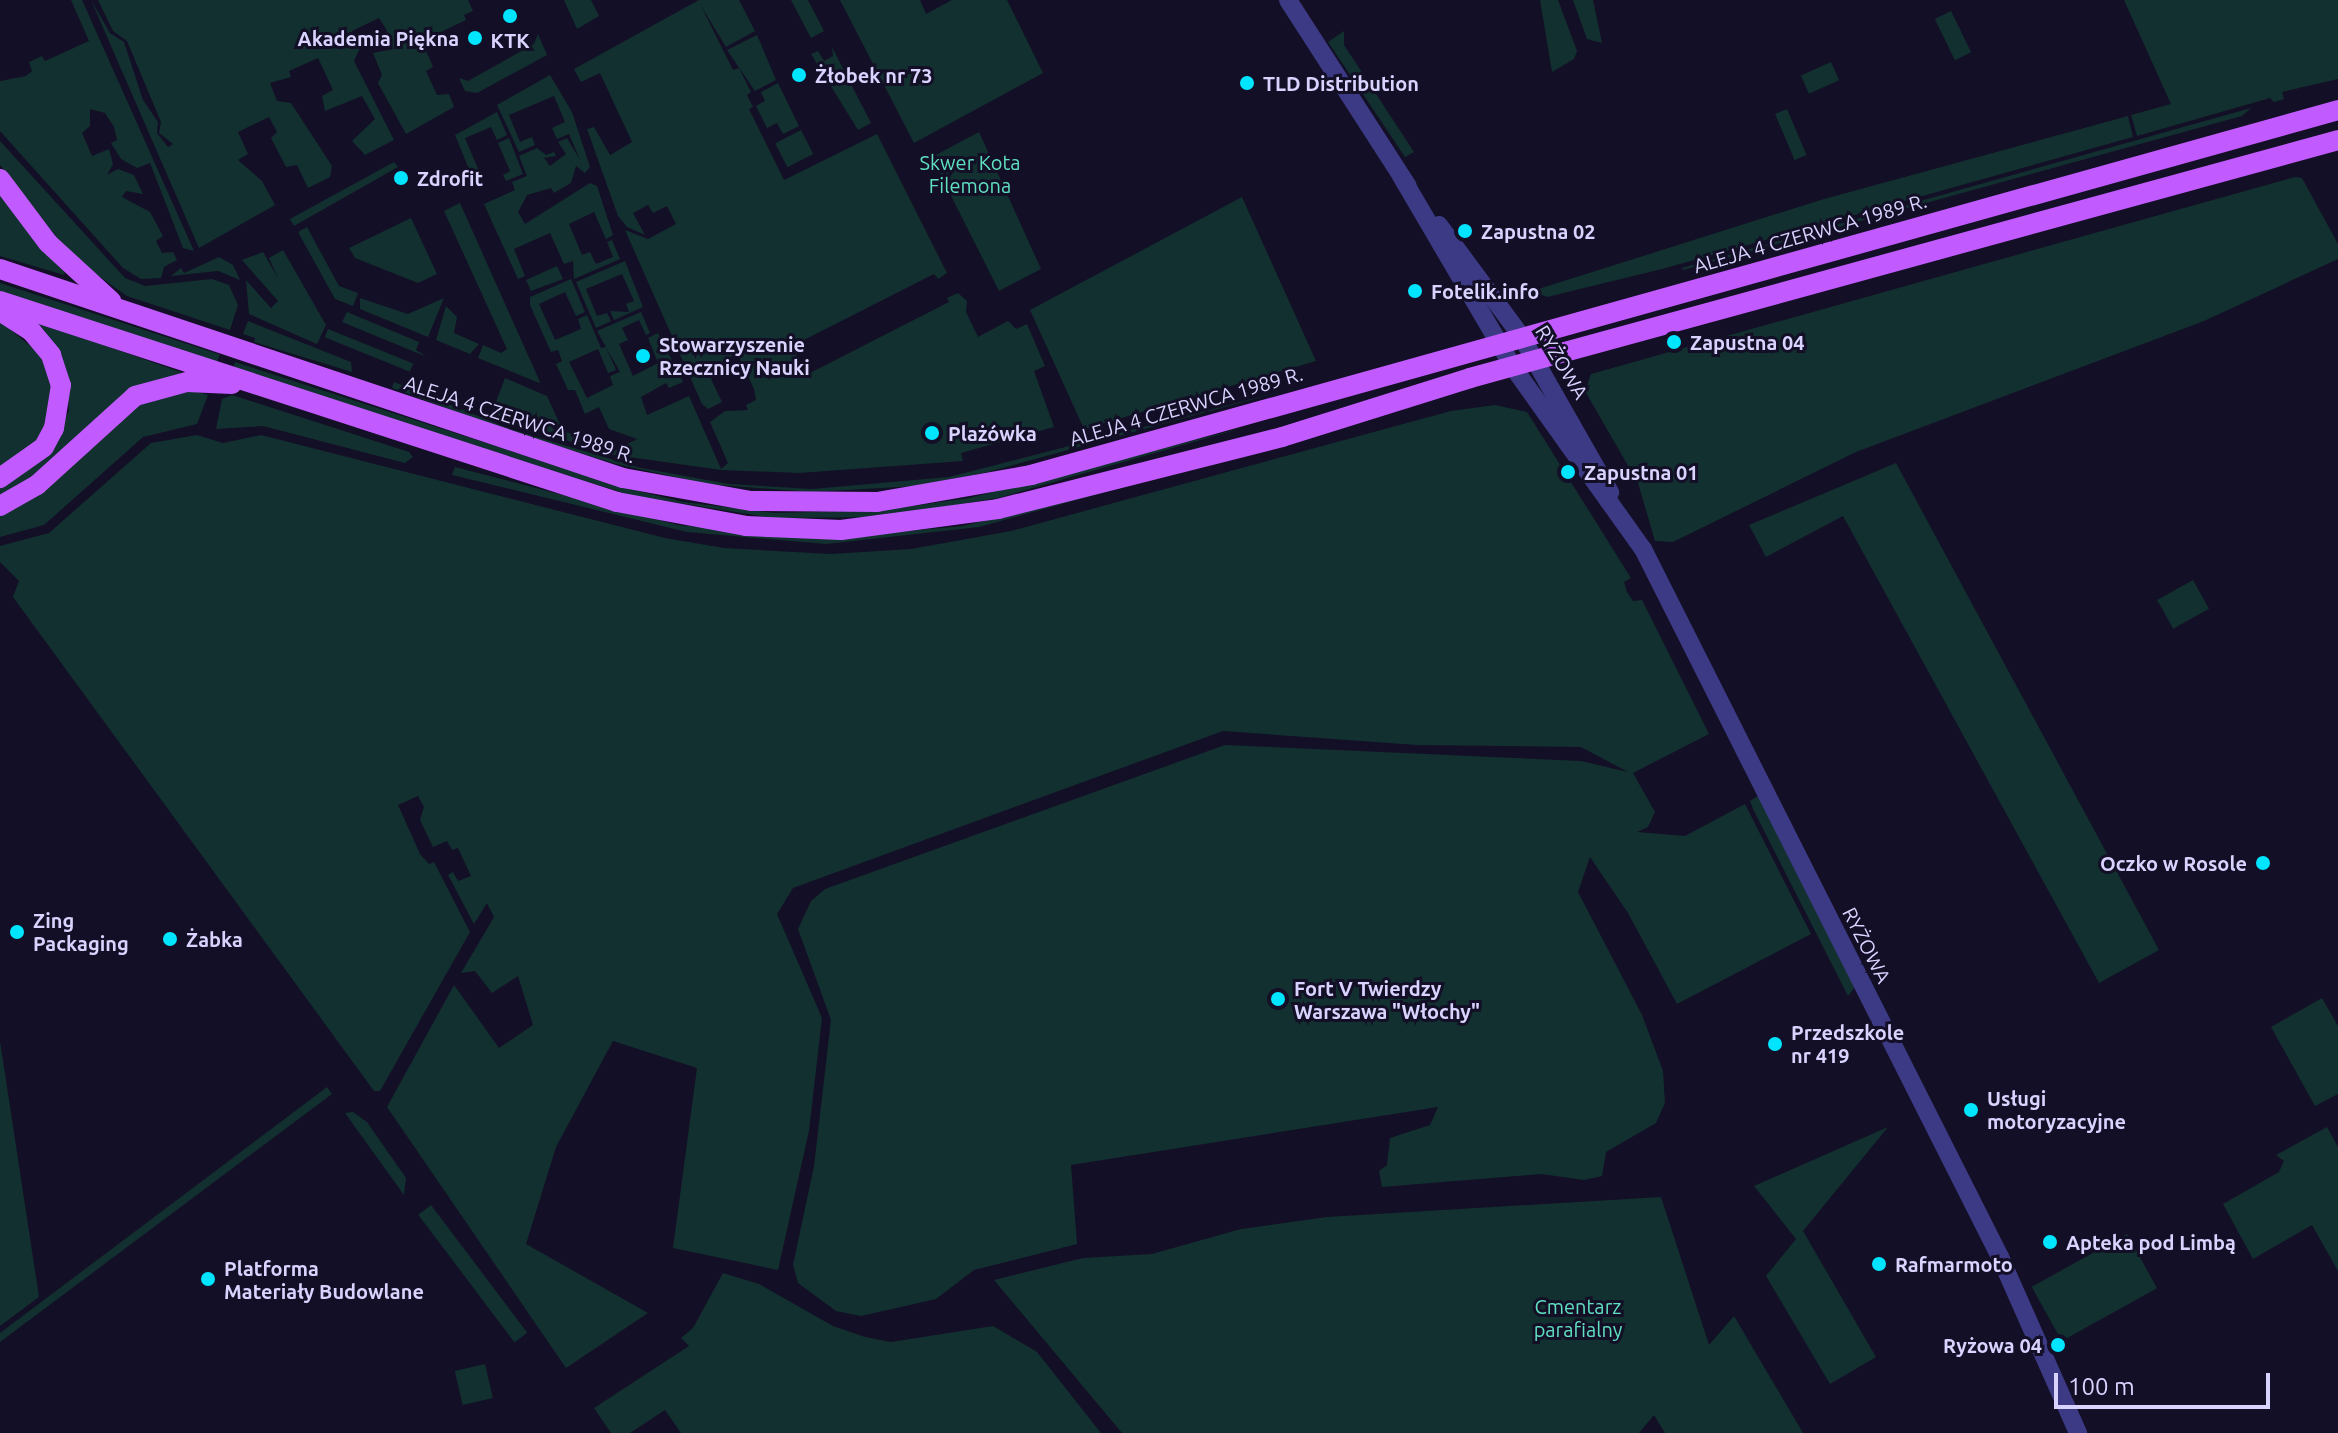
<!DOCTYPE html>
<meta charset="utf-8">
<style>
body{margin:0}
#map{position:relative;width:2338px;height:1433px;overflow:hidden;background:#130f26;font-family:Ubuntu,sans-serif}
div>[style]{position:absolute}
.green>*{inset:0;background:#12302f;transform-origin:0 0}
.minor>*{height:18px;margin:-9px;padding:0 9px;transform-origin:9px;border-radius:9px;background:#3d3a85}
.major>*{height:20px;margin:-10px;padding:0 10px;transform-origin:10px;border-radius:10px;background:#c25bff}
.dots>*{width:22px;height:22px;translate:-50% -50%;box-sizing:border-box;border:4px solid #130f26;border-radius:50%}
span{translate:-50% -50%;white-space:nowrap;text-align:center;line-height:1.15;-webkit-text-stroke:6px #130f26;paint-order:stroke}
.poi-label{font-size:20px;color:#d9d4ff;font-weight:700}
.right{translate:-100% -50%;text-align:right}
.left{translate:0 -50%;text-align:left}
.park-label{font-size:20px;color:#5fe0c0}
.street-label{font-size:20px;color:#d9d4ff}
.scale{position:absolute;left:2054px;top:1373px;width:216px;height:36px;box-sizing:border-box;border:4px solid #d9d4ff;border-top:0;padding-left:10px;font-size:24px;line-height:28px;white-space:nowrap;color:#d9d4ff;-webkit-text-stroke:6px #130f26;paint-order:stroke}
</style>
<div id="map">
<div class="green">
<div style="clip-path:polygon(71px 0,82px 0,194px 251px,183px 248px,150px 163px,137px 168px,121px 159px,111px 143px,117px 140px,114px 127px,105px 113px,90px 109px,90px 126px,82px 133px,92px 156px,109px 149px,113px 164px,107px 175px,118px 169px,134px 175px,143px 194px,126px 191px,122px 197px,150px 212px,163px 236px,156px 241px,162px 253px,173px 252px,177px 260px,164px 267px,161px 278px,141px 279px,123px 268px,0 131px,0 81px,26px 76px,32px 71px,29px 62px,42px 56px,45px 61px,89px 41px)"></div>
<div style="clip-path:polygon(91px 0,110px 33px,124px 42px,143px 100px,158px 122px,157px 133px,168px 147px,173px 144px,159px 133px,161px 122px,127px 41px,113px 31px,98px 0,468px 0,473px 11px,464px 15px,466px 20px,422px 41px,433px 67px,426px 71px,437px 95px,449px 94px,454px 107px,406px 134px,378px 83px,382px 75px,373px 53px,393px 49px,386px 29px,379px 18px,352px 31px,360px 48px,354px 61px,394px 140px,365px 155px,352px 141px,375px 119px,362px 96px,325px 111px,322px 96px,333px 90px,318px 58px,289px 71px,291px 77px,270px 83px,277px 101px,291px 103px,332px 166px,330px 177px,308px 188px,297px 165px,286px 167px,271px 138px,277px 132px,269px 117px,238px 132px,248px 154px,238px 160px,262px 181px,275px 205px,199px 248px)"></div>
<div style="clip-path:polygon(564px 0,591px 0,599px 16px,577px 29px)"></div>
<div style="clip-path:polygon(699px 0,739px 0,755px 31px,726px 47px,701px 6px,733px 70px,739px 68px,751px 92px,747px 95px,753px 107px,749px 109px,784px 180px,877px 134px,947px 273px,938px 279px,934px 274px,792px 346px,806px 375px,949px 302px,947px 298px,958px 293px,967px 301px,966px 312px,978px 337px,1008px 321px,1016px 329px,1027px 324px,1045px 366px,1034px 371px,1054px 427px,961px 453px,963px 461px,799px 473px,721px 470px,608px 454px,491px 415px,505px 378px,547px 396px,563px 431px,590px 440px,593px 448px,614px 451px,637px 439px,609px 429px,599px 407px,585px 414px,575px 390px,568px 390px,556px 364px,562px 361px,558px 350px,551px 352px,530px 305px,530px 297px,571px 279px,585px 312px,576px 316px,565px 292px,539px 304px,555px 340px,581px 329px,578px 319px,587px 315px,601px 348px,606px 347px,616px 370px,608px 373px,598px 349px,569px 362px,587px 398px,613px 385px,610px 376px,620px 372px,597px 331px,641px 312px,650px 333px,646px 335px,639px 320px,622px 328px,628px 340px,619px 344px,633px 376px,658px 363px,648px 338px,658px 333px,683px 382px,669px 388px,666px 383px,641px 397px,647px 415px,689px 396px,721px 469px,728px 463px,710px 422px,725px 411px,748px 410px,746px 405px,756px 400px,754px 389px,738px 355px,733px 355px,711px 379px,722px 402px,708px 409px,702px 404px,625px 230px,648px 239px,676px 224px,667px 206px,653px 213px,648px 205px,633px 213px,645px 235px,627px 227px,618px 216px,587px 129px,594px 127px,610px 155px,632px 142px,600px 73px,581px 82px,574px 69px)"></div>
<div style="clip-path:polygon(791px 0,808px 0,824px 31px,811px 38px)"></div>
<div style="clip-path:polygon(840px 0,920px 0,926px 14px,952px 0,1007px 0,1043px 73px,914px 143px)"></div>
<div style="clip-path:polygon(1540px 0,1558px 0,1577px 51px,1574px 59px,1552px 72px)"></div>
<div style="clip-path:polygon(1573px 0,1593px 0,1602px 43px,1587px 39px)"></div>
<div style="clip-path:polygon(2124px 0,2338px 0,2338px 79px,2282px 92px,2284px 99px,2274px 102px,2270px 98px,2137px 136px,2131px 115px,2171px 104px)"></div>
<div style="left:1951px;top:11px;width:46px;height:18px;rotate:64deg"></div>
<div style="clip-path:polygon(1344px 31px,1344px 45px,1414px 152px,1405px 157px,1328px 42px)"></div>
<div style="clip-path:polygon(538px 34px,547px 55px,477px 93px,465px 91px,459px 78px,468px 81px,534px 44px)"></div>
<div style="clip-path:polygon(757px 35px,776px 80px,755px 91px,727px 50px)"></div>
<div style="clip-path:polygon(832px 47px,871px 123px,858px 130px,811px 54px,818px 51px,824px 61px,833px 56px)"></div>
<div style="left:1831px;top:62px;width:20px;height:33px;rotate:66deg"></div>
<div style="clip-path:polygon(550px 75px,572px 112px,590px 167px,585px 173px,576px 166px,571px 183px,554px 193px,551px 188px,527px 195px,518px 212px,525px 224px,590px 183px,597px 186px,613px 235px,606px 239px,594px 212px,569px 224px,582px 255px,590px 252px,596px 264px,613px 257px,607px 242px,612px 240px,620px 259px,574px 279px,573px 261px,564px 264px,550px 233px,514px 249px,525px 276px,518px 279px,484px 204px,515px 190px,512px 182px,527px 176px,519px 156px,537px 148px,546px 155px,554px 152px,556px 156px,544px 158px,550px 166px,566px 154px,558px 142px,567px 138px,580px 160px,569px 134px,557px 139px,552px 128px,565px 122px,554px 96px,509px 115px,520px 142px,532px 137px,535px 145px,519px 152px,497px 105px)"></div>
<div style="clip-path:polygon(778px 83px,799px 126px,783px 134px,777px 123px,767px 128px,756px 106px,765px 101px,761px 92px)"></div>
<div style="clip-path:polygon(2251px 108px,2242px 116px,1683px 270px,1682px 268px)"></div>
<div style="left:1787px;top:109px;width:50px;height:13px;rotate:67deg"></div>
<div style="clip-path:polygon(497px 112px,507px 135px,497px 140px,491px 127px,465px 138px,484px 183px,476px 186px,455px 135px)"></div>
<div style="clip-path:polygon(2128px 116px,2133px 137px,1662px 269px,1547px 297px,1532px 291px,1824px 199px)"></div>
<div style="left:801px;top:130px;width:27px;height:29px;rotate:63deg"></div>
<div style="clip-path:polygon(979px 132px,1041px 269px,999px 291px,936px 166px,934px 156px)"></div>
<div style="clip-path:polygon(509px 138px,523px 174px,506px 181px,503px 175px,510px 171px,498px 143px)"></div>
<div style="clip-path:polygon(0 141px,125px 278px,145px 286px,212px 279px,229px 285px,238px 305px,230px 330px,127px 296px,73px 258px,0 165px)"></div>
<div style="clip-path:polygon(394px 162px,398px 167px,294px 226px,290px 219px)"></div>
<div style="clip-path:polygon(2295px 177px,2302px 178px,2338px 244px,2338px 259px,2204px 321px,1856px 452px,1673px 542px,1655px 541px,1638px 483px,1585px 391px,1591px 374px)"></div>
<div style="clip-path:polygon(0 191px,65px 271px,64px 275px,0 256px)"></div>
<div style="clip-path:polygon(1242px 197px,1316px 361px,1084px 429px,1030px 310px)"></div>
<div style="clip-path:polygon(460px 203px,540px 382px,539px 383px,478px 358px,483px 345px,501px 353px,507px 349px,444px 211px)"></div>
<div style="clip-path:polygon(411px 218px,437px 274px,418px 283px,355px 258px,349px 248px)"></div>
<div style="clip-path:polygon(307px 227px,339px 286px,358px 293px,353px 306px,335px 299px,298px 232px)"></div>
<div style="clip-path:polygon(283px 250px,326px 325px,317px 344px,249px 314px,246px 280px,271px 308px,278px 301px,242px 260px,263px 252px,278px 278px,269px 258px)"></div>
<div style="clip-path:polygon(219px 257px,233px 265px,240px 280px,218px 271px,171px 276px,181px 268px,184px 273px)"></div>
<div style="clip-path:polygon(625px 261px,643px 307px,614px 320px,610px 311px,629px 312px,626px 304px,634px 301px,622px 274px,586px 289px,597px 316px,607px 313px,611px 321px,596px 328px,576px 282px)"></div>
<div style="clip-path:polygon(557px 266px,563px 279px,531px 291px,526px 280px)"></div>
<div style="left:0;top:283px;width:231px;height:8px;rotate:18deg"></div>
<div style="clip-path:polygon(360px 298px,408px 314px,444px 298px,428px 337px,360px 309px)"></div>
<div style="clip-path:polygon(446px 306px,457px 317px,454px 333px,479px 344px,470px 354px,436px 340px)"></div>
<div style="clip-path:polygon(347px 312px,419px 342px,416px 350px,427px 357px,342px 322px)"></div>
<div style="clip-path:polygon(0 321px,40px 354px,52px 385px,50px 420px,34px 446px,0 471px)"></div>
<div style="clip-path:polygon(248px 321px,351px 362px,352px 372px,254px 342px,255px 338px,243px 334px)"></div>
<div style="clip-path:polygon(38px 322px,183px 373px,124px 394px,44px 470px,0 497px,0 489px,49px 454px,69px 411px,65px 366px)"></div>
<div style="left:328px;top:329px;width:92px;height:9px;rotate:22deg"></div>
<div style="clip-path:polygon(235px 362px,622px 487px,683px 502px,775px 513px,884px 510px,969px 498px,1246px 427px,998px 498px,879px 517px,773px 518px,629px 495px,233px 368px)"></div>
<div style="clip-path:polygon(394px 382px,510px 429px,641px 468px,729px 484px,812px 489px,949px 477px,1279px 392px,984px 473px,916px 486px,811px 492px,707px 484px,616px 464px,509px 431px,392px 388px)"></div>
<div style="clip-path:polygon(196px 391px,208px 395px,197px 424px,143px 437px,44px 525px,0 537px,0 515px,43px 492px,135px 407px,162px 395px)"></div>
<div style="clip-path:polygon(232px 395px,409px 452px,413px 457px,405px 463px,263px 426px,216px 429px,222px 399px)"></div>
<div style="clip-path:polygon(1495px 405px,1527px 412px,1631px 578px,1624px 582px,1627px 592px,1633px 601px,1642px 600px,1709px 734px,1633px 773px,1655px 812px,1648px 827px,1637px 832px,1685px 836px,1745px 804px,1811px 934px,1677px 1004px,1628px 913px,1590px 857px,1578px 892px,1642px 1015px,1663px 1071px,1665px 1103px,1656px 1123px,1606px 1152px,1602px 1176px,1584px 1180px,1541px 1174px,1382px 1187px,1379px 1171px,1387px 1165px,1390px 1138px,1430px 1125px,1438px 1107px,1071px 1165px,1077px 1244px,974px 1270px,936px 1299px,861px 1316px,836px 1311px,798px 1283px,793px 1265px,814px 1166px,831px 1020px,798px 929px,811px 901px,825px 889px,1225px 745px,1581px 761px,1628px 772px,1581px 747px,1417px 745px,1223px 731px,793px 888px,777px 914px,822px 1018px,809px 1131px,778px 1270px,673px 1248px,697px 1068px,613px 1041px,556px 1147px,526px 1244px,648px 1313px,566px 1368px,387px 1107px,454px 985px,499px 1048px,533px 1025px,518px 976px,492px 993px,475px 971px,461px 973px,494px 917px,487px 903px,474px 924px,448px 875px,453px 872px,458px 881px,471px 876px,458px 848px,452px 850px,447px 841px,433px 847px,420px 820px,424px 807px,418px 796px,398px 805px,420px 854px,429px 864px,434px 862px,470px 932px,380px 1091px,374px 1091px,13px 597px,19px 581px,0 562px,0 546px,49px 533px,151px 443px,197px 435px,223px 443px,261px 435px,665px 538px,724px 548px,831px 554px,911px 549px,1011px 531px,1451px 411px)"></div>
<div style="clip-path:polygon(1896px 463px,2159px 950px,2099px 983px,1843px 516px,1766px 557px,1749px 525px)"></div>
<div style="clip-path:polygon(1200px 466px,979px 527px,826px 544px,687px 532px,452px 475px,455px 467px,678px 525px,832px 538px,963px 526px)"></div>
<div style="left:2193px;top:580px;width:33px;height:41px;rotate:61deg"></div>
<div style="clip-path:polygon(1758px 796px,1855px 987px,1848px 996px,1753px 809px,1750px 801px)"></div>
<div style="clip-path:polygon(2322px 998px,2338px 1026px,2338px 1094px,2315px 1106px,2271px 1027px)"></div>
<div style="clip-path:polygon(0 1041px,39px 1297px,0 1326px)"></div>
<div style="clip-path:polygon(327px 1087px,332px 1094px,0 1342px,0 1333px)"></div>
<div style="clip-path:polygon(353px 1112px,367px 1122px,406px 1178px,404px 1195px,345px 1113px)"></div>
<div style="clip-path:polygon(1888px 1127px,1803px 1231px,1876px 1357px,1830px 1384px,1766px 1276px,1796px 1239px,1754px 1186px)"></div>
<div style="clip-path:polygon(2327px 1127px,2338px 1147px,2338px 1271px,2312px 1225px,2253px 1259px,2223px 1204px,2279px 1172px,2284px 1161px,2276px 1155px)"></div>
<div style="clip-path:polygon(1661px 1197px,1709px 1345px,1734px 1316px,1803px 1433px,1665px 1433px,1654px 1415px,1639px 1433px,1122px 1433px,994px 1280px,1083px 1258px,1152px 1254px,1241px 1229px,1327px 1217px)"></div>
<div style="left:431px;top:1205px;width:160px;height:16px;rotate:53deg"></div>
<div style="left:2127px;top:1234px;width:62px;height:109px;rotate:61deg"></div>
<div style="clip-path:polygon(723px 1273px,759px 1284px,833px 1326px,865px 1337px,891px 1342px,993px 1326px,1037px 1352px,1101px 1433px,681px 1433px,665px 1410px,630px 1433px,611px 1433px,594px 1408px,689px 1346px,681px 1338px,693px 1328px)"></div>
<div style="left:485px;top:1364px;width:35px;height:31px;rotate:77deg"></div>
</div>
<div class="minor">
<div style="left:1288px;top:0;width:221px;rotate:57.2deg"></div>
<div style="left:1401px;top:176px;width:221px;rotate:59.6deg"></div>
<div style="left:1513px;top:367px;width:224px;rotate:54.5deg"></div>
<div style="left:1643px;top:549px;width:793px;rotate:63.24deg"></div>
<div style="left:2000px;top:1257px;width:193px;rotate:66.1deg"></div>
<div style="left:1439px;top:225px;width:138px;rotate:53.5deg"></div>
<div style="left:1521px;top:336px;width:180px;rotate:60.3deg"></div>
</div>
<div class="major">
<div style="left:0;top:179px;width:80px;rotate:53.1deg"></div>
<div style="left:48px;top:243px;width:86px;rotate:42.6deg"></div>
<div style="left:0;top:269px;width:657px;rotate:18.55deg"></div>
<div style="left:623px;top:478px;width:130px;rotate:10.2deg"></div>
<div style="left:751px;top:501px;width:126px;rotate:0.5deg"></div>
<div style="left:877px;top:502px;width:156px;rotate:-9.9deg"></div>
<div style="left:1031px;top:475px;width:1357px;rotate:-15.6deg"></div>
<div style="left:0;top:301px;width:649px;rotate:18.04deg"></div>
<div style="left:617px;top:502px;width:131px;rotate:10.5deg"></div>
<div style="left:746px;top:526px;width:95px;rotate:2.4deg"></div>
<div style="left:841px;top:530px;width:158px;rotate:-7.6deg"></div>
<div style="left:998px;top:509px;width:293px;rotate:-14.2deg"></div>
<div style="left:1282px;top:437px;width:197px;rotate:-17.4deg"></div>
<div style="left:1470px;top:378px;width:900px;rotate:-15.33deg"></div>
<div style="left:0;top:311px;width:38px;rotate:33deg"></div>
<div style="left:32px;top:332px;width:30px;rotate:50deg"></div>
<div style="left:51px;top:355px;width:32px;rotate:72deg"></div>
<div style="left:61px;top:385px;width:44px;rotate:99.2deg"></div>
<div style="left:54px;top:428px;width:21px;rotate:118deg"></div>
<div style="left:44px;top:447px;width:54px;rotate:144.8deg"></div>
<div style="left:0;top:506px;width:43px;rotate:-29.6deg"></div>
<div style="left:37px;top:485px;width:132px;rotate:-42.2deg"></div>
<div style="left:135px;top:396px;width:54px;rotate:-15.1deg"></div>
<div style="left:187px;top:382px;width:45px;rotate:2.5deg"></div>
</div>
<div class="dots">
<div style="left:510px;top:16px;background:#00e5ff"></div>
<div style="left:475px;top:38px;background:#00e5ff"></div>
<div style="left:799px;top:75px;background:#00e5ff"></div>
<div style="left:1247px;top:83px;background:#00e5ff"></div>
<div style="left:401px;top:178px;background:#00e5ff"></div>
<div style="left:1465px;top:231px;background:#00e5ff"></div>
<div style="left:1415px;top:291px;background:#00e5ff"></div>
<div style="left:1674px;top:342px;background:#00e5ff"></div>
<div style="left:643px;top:356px;background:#00e5ff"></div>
<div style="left:932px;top:433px;background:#00e5ff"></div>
<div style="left:1568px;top:472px;background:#00e5ff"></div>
<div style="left:2263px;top:863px;background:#00e5ff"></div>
<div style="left:17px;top:932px;background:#00e5ff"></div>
<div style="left:170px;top:939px;background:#00e5ff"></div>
<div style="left:1278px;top:999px;background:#00e5ff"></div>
<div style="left:1775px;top:1044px;background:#00e5ff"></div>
<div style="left:1971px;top:1110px;background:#00e5ff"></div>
<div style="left:2050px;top:1242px;background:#00e5ff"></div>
<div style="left:1879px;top:1264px;background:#00e5ff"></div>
<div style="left:208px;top:1279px;background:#00e5ff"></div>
<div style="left:2058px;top:1345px;background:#00e5ff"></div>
</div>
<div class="poi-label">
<span class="right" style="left:459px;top:38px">Akademia Piękna</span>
<span style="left:510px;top:40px">KTK</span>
<span class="left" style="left:815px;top:75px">Żłobek nr 73</span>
<span class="left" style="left:1263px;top:83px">TLD Distribution</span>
<span class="left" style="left:417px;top:178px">Zdrofit</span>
<span class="left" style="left:1481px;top:231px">Zapustna 02</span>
<span class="left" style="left:1431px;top:291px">Fotelik.info</span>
<span class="left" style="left:1690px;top:342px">Zapustna 04</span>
<span class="left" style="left:659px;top:356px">Stowarzyszenie<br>Rzecznicy Nauki</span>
<span class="left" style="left:948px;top:433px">Plażówka</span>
<span class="left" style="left:1584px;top:472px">Zapustna 01</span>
<span class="right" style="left:2247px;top:863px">Oczko w Rosole</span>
<span class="left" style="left:33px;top:932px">Zing<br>Packaging</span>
<span class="left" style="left:186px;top:939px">Żabka</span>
<span class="left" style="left:1294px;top:1000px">Fort V Twierdzy<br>Warszawa "Włochy"</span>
<span class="left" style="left:1791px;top:1044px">Przedszkole<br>nr 419</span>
<span class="left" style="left:1987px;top:1110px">Usługi<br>motoryzacyjne</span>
<span class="left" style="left:2066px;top:1242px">Apteka pod Limbą</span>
<span class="left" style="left:1895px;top:1264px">Rafmarmoto</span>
<span class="left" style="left:224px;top:1280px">Platforma<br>Materiały Budowlane</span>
<span class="right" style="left:2042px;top:1345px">Ryżowa 04</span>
</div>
<div class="park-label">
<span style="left:970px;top:174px">Skwer Kota<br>Filemona</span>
<span style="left:1578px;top:1318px">Cmentarz<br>parafialny</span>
</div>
<div class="street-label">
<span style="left:1810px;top:233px;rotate:-16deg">ALEJA 4 CZERWCA 1989 R.</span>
<span style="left:1562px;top:362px;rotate:59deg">RYŻOWA</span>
<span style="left:1186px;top:406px;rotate:-16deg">ALEJA 4 CZERWCA 1989 R.</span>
<span style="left:520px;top:419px;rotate:18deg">ALEJA 4 CZERWCA 1989 R.</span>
<span style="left:1867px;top:945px;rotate:63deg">RYŻOWA</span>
</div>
<div class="scale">100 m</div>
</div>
